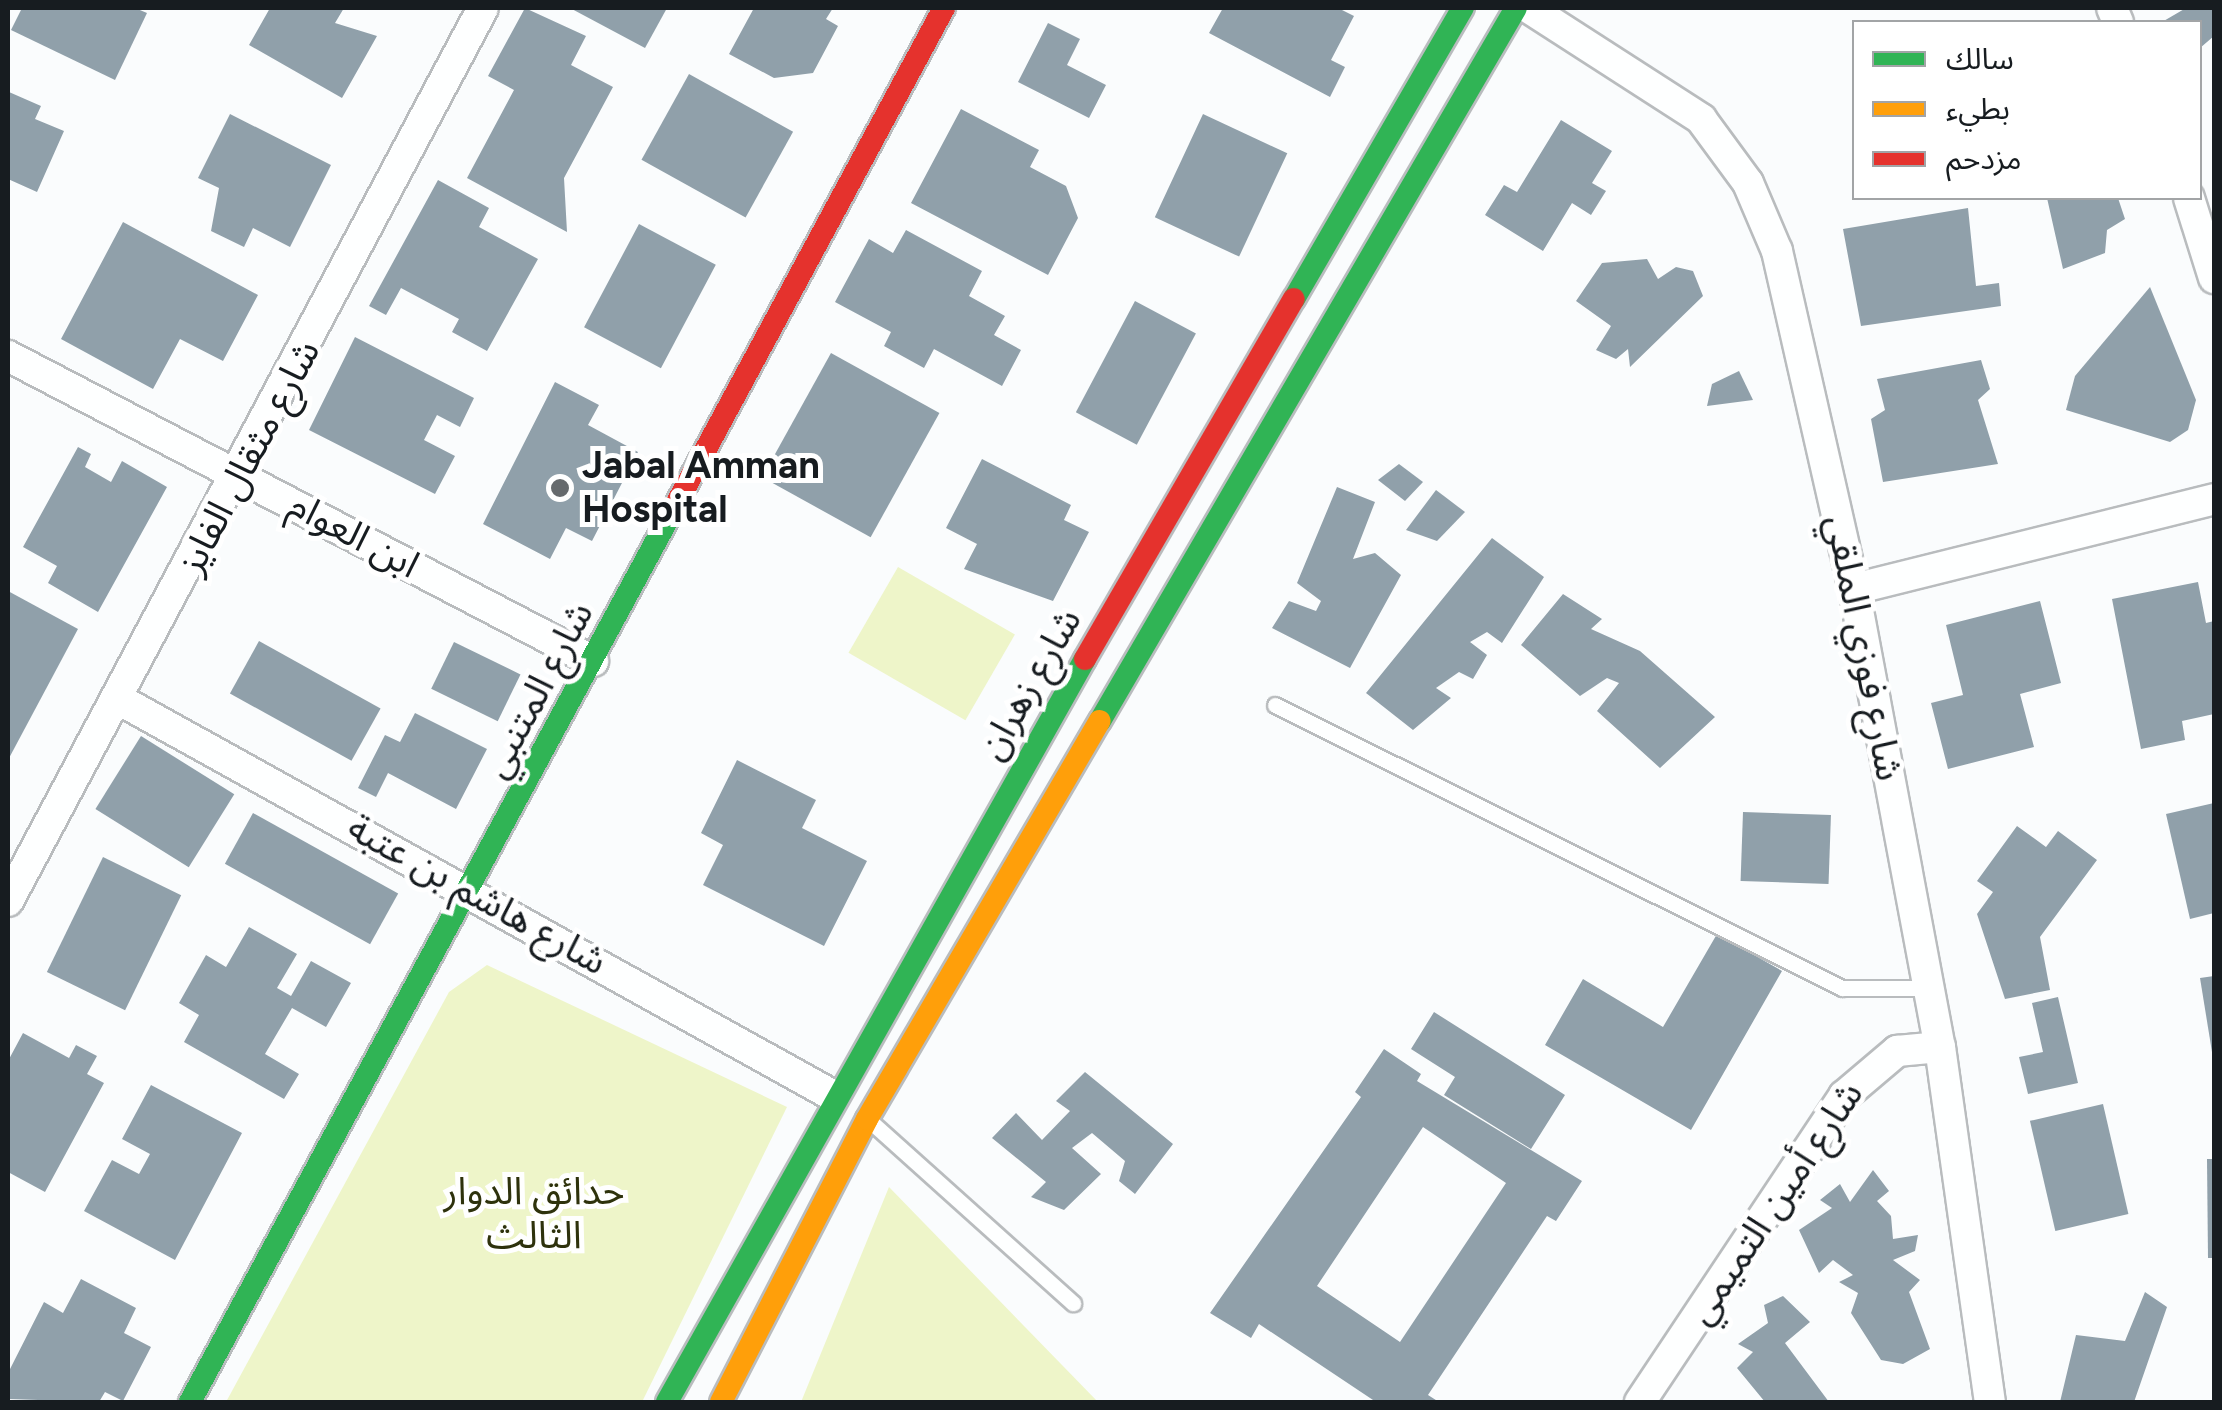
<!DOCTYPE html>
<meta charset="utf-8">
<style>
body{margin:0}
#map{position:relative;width:2222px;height:1410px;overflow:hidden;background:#fafcfd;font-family:Figtree,"Noto Sans Arabic",sans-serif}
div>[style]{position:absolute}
.green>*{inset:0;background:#eef5c9;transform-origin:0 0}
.building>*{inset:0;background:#90a0aa;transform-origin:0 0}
.roads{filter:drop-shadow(2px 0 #b9bcbe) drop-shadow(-2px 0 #b9bcbe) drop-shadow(0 2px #b9bcbe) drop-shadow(0 -2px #b9bcbe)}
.lane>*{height:15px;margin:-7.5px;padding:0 7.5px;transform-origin:7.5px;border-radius:7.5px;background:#feffff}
.street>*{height:30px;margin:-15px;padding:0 15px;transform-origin:15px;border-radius:15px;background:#feffff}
.fast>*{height:22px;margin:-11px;padding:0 11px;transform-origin:11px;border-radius:11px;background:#30b455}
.slow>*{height:22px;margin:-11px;padding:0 11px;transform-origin:11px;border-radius:11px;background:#ff9f0a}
.jam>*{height:22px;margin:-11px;padding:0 11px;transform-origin:11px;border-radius:11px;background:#e5322d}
.dots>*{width:28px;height:28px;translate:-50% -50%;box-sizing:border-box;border:5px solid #fff;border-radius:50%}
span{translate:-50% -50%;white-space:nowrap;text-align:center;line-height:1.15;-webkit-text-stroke:10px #fff;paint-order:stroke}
.street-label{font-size:38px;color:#171c20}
.poi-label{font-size:38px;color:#171c20;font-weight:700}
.left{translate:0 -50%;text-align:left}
.park-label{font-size:38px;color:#2e320c}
.frame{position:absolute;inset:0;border:10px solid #171c20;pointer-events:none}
.legend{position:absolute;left:1852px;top:20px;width:350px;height:180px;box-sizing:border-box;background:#fff;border:2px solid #a2a4a6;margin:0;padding:12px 18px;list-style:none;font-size:30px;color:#171c20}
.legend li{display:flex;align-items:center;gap:20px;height:50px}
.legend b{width:50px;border:2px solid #a2a4a6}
</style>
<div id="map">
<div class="green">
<div style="left:898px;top:567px;width:135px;height:99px;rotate:30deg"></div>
<div style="clip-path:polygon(487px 965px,787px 1107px,642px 1402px,226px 1402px,449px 992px)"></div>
<div style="clip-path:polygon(889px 1187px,1098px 1402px,801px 1402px)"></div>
</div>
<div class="building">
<div style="clip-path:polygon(22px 8px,135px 8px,147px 13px,115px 80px,11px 30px)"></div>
<div style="clip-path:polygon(270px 8px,344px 8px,335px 23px,377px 36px,342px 98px,249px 45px)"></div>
<div style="clip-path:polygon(525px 8px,586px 36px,571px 65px,613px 87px,564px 178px,567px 232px,467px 178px,514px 90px,488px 76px)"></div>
<div style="clip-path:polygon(570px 8px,667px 8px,645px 48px)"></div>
<div style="clip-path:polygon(754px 8px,833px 8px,826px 19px,838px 26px,813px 73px,774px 78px,729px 54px)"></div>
<div style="clip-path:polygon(1223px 8px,1338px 8px,1354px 16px,1331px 60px,1345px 67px,1330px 97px,1209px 33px)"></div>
<div style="clip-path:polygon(2186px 8px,2214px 8px,2214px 36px,2200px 48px,2200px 22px,2162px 22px)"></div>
<div style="clip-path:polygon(1048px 23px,1080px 39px,1067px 65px,1106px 85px,1089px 118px,1018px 82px)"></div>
<div style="left:689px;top:74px;width:119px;height:98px;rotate:29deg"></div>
<div style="clip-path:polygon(9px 92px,41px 106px,35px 119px,64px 131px,37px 192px,8px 179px)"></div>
<div style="clip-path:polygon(961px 109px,1039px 150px,1030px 167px,1066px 186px,1078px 218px,1048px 275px,911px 203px)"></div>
<div style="clip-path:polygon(230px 114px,331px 165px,290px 247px,253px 228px,244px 247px,211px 231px,219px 188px,198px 178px)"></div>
<div style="left:1203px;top:114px;width:93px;height:114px;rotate:25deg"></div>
<div style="clip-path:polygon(1561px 120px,1612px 151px,1592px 183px,1606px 191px,1591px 215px,1572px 203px,1543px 251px,1485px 215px,1504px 185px,1517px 192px)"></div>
<div style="clip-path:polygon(438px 180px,489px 208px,479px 227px,538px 259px,487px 351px,452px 332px,459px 319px,401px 288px,386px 315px,369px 306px)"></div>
<div style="clip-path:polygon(2047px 198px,2118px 198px,2125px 219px,2107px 230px,2105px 253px,2063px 269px)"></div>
<div style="clip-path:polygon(1968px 208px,1976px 286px,1999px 283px,2001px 306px,1861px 326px,1843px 229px)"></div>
<div style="clip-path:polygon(123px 222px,258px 295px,223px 361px,180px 339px,153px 389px,61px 339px)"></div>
<div style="left:639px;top:224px;width:87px;height:117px;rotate:28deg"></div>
<div style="clip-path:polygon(906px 230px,982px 271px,969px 296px,1005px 316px,994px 335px,1021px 350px,1002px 386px,934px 349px,924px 368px,884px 346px,891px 332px,835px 302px,869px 239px,893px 253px)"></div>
<div style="clip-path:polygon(1647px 259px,1658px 279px,1676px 267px,1693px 271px,1703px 296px,1630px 367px,1628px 349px,1616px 359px,1596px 350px,1611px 326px,1576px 301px,1602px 263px)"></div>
<div style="clip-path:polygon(2150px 287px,2196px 400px,2188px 430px,2170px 442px,2066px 410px,2075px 376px)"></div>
<div style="left:1135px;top:301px;width:69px;height:126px;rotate:28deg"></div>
<div style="clip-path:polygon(355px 337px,474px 398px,460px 427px,437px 415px,424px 440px,455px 456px,435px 494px,309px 430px)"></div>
<div style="left:831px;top:353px;width:124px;height:142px;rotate:29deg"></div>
<div style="clip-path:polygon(1981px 360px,1990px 389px,1978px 400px,1998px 464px,1883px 482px,1871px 419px,1885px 410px,1877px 379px)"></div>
<div style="clip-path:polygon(1739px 371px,1753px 400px,1707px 406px,1712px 384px)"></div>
<div style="clip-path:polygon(555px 382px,599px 405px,588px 425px,638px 452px,592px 541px,566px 528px,550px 559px,483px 524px)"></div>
<div style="clip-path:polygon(78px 447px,91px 454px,85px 467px,111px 482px,122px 461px,167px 487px,98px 612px,48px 583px,57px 566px,23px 547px)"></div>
<div style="clip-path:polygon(982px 459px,1071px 505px,1064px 520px,1089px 532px,1053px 601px,964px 569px,977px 544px,946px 528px)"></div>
<div style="clip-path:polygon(1399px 464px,1423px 482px,1405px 501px,1378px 480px)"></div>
<div style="clip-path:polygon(1337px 487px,1375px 502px,1353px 559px,1375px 553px,1401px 575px,1350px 668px,1272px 628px,1289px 601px,1316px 611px,1321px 601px,1297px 583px)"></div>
<div style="clip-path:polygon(1436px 490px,1465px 512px,1437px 541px,1406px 530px)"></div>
<div style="clip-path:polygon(1492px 538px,1544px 577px,1502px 643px,1487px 632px,1470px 642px,1487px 655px,1473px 679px,1459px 672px,1436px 688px,1451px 698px,1413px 730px,1366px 693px)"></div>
<div style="clip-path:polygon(2198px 582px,2206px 623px,2214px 621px,2214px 714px,2182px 721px,2185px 740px,2141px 749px,2112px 599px)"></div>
<div style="clip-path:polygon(8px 591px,78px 629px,8px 760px)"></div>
<div style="clip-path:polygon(1563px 594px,1602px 619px,1591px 629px,1640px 651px,1715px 717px,1660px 768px,1597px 711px,1619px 683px,1607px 678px,1580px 696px,1521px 645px)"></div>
<div style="clip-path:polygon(2040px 601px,2061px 683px,2020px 694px,2034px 747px,1948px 769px,1931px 703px,1963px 695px,1946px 625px)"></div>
<div style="left:259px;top:641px;width:139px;height:60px;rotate:29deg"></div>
<div style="left:454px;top:642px;width:74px;height:52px;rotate:26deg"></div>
<div style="clip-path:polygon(415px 713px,487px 749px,456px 809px,388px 773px,376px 797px,358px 788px,385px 735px,400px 742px)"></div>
<div style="left:141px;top:736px;width:110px;height:86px;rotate:32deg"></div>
<div style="clip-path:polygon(737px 760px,816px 800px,802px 828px,867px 861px,824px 946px,703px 885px,723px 845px,701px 833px)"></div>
<div style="clip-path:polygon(2214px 803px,2214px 913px,2190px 919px,2166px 814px)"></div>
<div style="left:1743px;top:812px;width:88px;height:69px;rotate:2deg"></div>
<div style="left:253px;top:813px;width:166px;height:58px;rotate:29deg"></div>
<div style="clip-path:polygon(2017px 826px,2046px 847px,2058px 831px,2097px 860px,2040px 937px,2050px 990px,2005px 999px,1977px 914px,1993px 892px,1977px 881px)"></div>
<div style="left:103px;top:857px;width:87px;height:128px;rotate:26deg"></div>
<div style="clip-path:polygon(249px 927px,297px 954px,277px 988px,291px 996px,311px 961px,351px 983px,326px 1027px,292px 1008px,265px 1054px,299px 1074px,284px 1099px,184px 1042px,199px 1015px,179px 1003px,206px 955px,226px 967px)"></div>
<div style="clip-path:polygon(1717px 934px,1782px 971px,1691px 1130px,1545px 1045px,1583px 979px,1663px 1027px)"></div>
<div style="clip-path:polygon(2214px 976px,2214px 1052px,2212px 1052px,2200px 978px)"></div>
<div style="clip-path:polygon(2058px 997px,2078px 1083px,2028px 1094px,2019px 1057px,2043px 1052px,2032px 1003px)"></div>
<div style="clip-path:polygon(1434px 1012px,1565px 1095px,1531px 1149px,1444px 1095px,1455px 1077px,1411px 1049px)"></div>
<div style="clip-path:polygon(23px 1033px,69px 1058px,76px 1045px,97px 1056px,87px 1074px,104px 1083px,45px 1192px,8px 1172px,8px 1061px)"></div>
<div style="clip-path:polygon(evenodd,1384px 1049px,1421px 1074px,1417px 1081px,1582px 1181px,1556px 1221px,1547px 1216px,1428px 1395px,1439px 1402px,1376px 1402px,1259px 1324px,1251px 1338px,1210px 1313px,1361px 1097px,1355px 1092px,1384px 1049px,1423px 1127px,1506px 1183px,1400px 1342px,1317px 1286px,1423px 1127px)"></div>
<div style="clip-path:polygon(1085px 1072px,1173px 1144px,1135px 1194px,1119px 1181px,1125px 1161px,1092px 1133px,1072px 1148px,1101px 1174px,1064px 1210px,1031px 1197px,1046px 1182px,992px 1138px,1016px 1113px,1042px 1140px,1070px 1111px,1056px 1101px)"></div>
<div style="clip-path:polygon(151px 1085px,242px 1133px,175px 1260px,84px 1211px,112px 1160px,139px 1174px,150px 1154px,122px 1139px)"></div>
<div style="left:2103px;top:1104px;width:113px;height:75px;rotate:77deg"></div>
<div style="clip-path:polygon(2207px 1159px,2214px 1159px,2214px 1258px,2208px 1258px)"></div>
<div style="clip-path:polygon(1873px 1170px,1889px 1191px,1877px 1201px,1891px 1216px,1893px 1239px,1918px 1235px,1915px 1251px,1893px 1260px,1920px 1280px,1909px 1292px,1930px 1349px,1903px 1364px,1881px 1360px,1851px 1313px,1858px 1293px,1839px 1282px,1853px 1275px,1833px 1260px,1819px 1273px,1799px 1230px,1832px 1208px,1820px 1200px,1840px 1184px,1850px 1202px)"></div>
<div style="clip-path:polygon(81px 1279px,136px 1308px,124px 1333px,151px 1347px,123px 1401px,105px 1392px,99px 1402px,8px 1399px,8px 1373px,44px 1302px,63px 1313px)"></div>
<div style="clip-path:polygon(2145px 1292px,2167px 1307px,2134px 1402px,2060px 1402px,2076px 1335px,2125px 1341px)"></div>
<div style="clip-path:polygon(1783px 1296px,1810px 1322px,1785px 1343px,1829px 1402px,1765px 1402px,1737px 1368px,1753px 1352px,1738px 1344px,1768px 1323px,1764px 1305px)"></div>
</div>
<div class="roads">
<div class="lane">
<div style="left:1275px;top:705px;width:634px;rotate:26.52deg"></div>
<div style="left:1842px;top:988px;width:87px"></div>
<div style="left:870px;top:1121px;width:273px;rotate:41.9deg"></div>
</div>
<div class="street">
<div style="left:1529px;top:8px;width:205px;rotate:32.8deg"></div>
<div style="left:1701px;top:119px;width:79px;rotate:53.7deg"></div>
<div style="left:1748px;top:183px;width:74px;rotate:66.9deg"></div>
<div style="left:1777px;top:251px;width:347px;rotate:77.2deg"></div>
<div style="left:1854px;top:589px;width:466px;rotate:79.4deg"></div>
<div style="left:1940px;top:1047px;width:359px;rotate:82deg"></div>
<div style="left:2112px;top:8px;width:15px;rotate:67deg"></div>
<div style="left:2189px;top:198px;width:84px;rotate:72.6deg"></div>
<div style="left:8px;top:356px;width:660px;rotate:27.54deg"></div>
<div style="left:1854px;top:589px;width:371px;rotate:-14deg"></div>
<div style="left:120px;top:700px;width:814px;rotate:29.02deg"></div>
<div style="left:8px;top:901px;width:1011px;rotate:-61.99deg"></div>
<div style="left:1640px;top:1402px;width:368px;rotate:-56.3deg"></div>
<div style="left:1844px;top:1096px;width:70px;rotate:-40.3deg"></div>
<div style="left:1897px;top:1051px;width:43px;rotate:-5.3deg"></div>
</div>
<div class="fast">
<div style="left:1294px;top:299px;width:337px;rotate:-59.9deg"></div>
<div style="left:1100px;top:721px;width:825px;rotate:-59.74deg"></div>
<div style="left:190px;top:1402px;width:1014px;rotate:-61.57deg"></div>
<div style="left:667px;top:1402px;width:853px;rotate:-60.64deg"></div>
</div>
<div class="slow">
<div style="left:721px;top:1402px;width:318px;rotate:-62.7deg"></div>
<div style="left:867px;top:1119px;width:461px;rotate:-59.7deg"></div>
</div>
<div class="jam">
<div style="left:673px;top:510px;width:570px;rotate:-61.64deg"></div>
<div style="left:1085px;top:659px;width:416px;rotate:-59.9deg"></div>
</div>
</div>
<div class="dots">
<div style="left:560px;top:488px;background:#666a6d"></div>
</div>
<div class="street-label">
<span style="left:249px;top:457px;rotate:-62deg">شارع مثقال الفايز</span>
<span style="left:354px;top:535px;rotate:28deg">ابن العوام</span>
<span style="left:1864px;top:648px;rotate:79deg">شارع فوزي الملقي</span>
<span style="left:1030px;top:684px;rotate:-60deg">شارع زهران</span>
<span style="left:538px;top:690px;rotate:-62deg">شارع المتنبي</span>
<span style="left:477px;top:895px;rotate:29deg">شارع هاشم بن عتبة</span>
<span style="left:1775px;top:1203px;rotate:-56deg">شارع أمين التميمي</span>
</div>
<div class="poi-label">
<span class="left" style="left:582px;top:488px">Jabal Amman<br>Hospital</span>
</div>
<div class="park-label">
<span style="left:534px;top:1214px">حدائق الدوار<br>الثالث</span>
</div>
<div class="frame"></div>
<ul class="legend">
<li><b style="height:12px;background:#30b455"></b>سالك</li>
<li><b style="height:12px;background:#ff9f0a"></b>بطيء</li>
<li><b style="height:12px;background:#e5322d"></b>مزدحم</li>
</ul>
</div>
